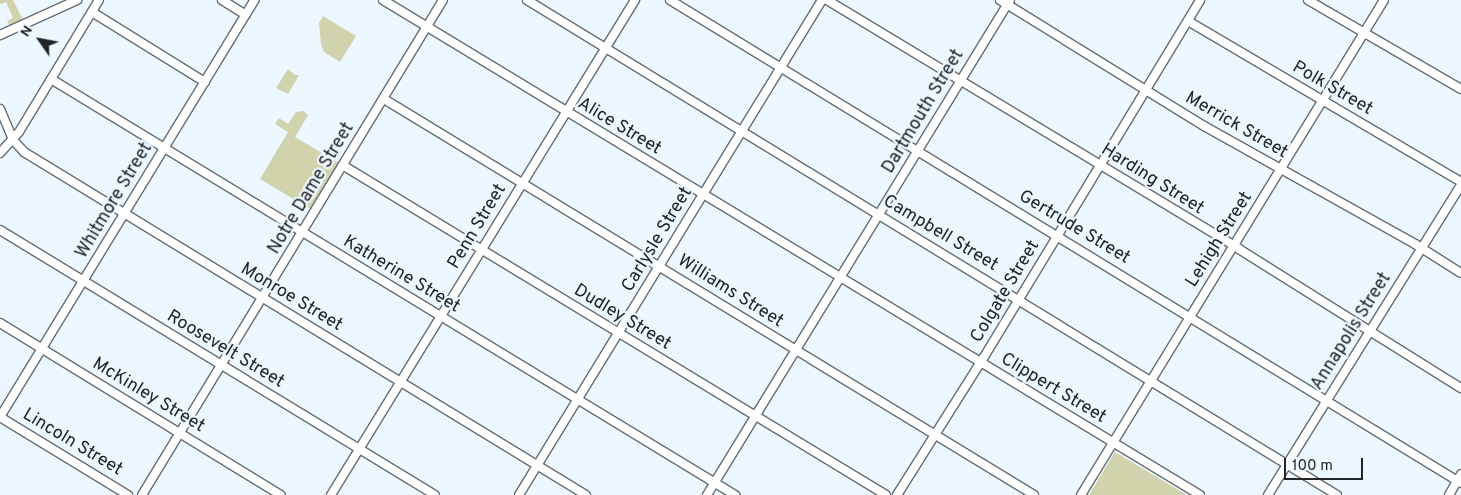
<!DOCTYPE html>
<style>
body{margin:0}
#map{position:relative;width:1461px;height:495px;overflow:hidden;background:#edf7ff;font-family:Overpass,sans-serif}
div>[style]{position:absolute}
.green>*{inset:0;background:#d0d3ab}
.roads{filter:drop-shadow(1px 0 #656e74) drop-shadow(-1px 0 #656e74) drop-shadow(0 1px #656e74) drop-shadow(0 -1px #656e74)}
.minor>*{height:8px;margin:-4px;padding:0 4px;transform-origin:4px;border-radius:4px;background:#fff}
span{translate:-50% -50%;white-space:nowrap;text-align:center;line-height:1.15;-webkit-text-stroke:4.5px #edf7ff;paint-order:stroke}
.street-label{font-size:18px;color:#222528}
.north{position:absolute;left:15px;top:15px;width:50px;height:50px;-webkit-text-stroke:4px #edf7ff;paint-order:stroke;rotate:303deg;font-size:14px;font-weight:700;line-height:20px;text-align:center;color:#222528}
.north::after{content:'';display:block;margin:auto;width:18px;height:22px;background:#222528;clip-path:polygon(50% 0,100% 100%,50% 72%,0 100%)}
.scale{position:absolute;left:1284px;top:458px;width:79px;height:22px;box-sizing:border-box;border:2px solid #222528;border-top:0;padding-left:6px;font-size:15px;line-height:18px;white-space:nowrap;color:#222528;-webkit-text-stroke:4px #edf7ff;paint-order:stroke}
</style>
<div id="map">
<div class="green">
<div style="clip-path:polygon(0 0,13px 0,24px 22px,11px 28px,7px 21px,13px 18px,6px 2px,0 4px)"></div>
<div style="clip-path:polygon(323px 16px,356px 36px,340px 62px,324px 52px,321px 44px,319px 23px)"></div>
<div style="clip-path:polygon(288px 69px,295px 75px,299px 75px,288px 94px,276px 88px)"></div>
<div style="clip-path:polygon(303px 111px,308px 115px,295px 137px,339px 163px,312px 210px,260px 179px,288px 132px,275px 124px,279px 118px,288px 124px,296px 112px)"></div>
<div style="clip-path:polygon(1115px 452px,1187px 495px,1089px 495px)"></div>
</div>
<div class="roads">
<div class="minor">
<div style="left:222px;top:0;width:28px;rotate:32deg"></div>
<div style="left:383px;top:0;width:955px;rotate:31.21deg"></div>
<div style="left:527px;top:0;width:949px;rotate:31.43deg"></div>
<div style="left:670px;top:0;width:927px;rotate:31.41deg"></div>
<div style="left:827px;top:0;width:481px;rotate:31.1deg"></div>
<div style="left:1239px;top:249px;width:262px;rotate:32.1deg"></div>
<div style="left:1000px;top:0;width:240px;rotate:31.7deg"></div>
<div style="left:1204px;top:126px;width:242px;rotate:29.2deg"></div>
<div style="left:1415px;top:244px;width:54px;rotate:32.2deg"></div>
<div style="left:1308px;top:0;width:177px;rotate:30.2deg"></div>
<div style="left:92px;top:12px;width:133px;rotate:31.8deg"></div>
<div style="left:1188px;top:21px;width:317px;rotate:30.5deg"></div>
<div style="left:0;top:35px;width:85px;rotate:-24.4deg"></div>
<div style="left:51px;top:79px;width:801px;rotate:31.31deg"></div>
<div style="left:384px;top:99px;width:761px;rotate:31.35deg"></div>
<div style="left:0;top:109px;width:34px;rotate:67deg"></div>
<div style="left:13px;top:140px;width:16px;rotate:47deg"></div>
<div style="left:24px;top:152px;width:658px;rotate:31.4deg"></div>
<div style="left:0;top:153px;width:28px;rotate:-48deg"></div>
<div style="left:19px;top:132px;width:154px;rotate:-58.8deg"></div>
<div style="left:344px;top:166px;width:634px;rotate:31.26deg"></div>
<div style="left:0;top:230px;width:509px;rotate:31.35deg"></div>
<div style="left:0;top:323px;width:329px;rotate:31.5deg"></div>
<div style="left:0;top:417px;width:489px;rotate:-58.6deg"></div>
<div style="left:0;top:417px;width:150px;rotate:31.4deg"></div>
<div style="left:142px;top:495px;width:579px;rotate:-58.7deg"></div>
<div style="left:331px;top:495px;width:581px;rotate:-58.44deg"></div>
<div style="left:519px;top:495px;width:580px;rotate:-58.53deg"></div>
<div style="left:707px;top:495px;width:580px;rotate:-58.53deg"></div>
<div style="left:897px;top:495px;width:163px;rotate:-57.8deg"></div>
<div style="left:984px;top:357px;width:417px;rotate:-58.8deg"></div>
<div style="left:1081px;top:495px;width:580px;rotate:-58.53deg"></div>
<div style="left:1268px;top:495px;width:365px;rotate:-58.1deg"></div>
<div style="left:1449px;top:495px;width:24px;rotate:-60deg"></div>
</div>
</div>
<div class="street-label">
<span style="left:1332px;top:89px;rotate:30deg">Polk Street</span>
<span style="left:924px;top:112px;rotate:-59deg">Dartmouth Street</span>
<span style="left:1236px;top:126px;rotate:30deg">Merrick Street</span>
<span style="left:619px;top:127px;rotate:31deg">Alice Street</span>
<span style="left:1152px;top:180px;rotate:32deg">Harding Street</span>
<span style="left:312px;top:189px;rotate:-59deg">Notre Dame Street</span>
<span style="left:115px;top:201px;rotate:-59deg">Whitmore Street</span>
<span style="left:478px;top:227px;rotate:-59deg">Penn Street</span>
<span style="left:1074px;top:228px;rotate:31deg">Gertrude Street</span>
<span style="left:940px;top:234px;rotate:31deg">Campbell Street</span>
<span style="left:658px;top:240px;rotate:-59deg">Carlysle Street</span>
<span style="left:1220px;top:240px;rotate:-58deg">Lehigh Street</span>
<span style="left:401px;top:275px;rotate:31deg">Katherine Street</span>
<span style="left:730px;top:292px;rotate:32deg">Williams Street</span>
<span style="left:1006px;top:292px;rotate:-59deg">Colgate Street</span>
<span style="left:291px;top:298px;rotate:31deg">Monroe Street</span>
<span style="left:622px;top:318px;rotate:31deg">Dudley Street</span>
<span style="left:1352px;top:332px;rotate:-58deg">Annapolis Street</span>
<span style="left:225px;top:350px;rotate:31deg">Roosevelt Street</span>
<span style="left:1053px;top:389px;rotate:31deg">Clippert Street</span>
<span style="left:148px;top:396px;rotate:31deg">McKinley Street</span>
<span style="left:72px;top:443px;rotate:31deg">Lincoln Street</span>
</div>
<div class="north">N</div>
<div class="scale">100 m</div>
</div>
